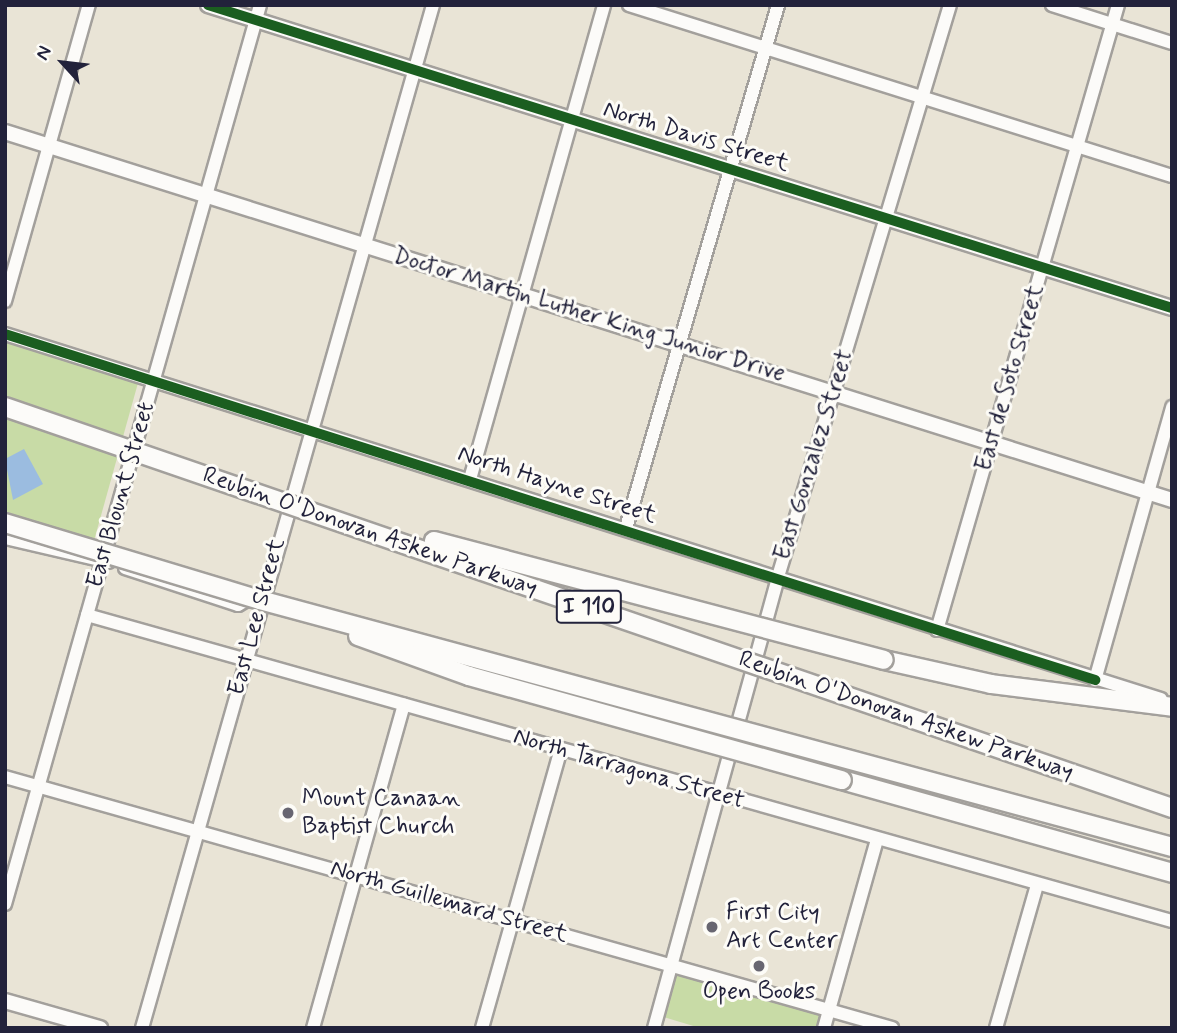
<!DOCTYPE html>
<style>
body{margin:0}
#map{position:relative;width:1177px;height:1033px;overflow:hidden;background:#e9e4d6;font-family:Mynerve,sans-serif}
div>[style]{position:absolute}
.green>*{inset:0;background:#c8dba6}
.water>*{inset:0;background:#9bbce0}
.roads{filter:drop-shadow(2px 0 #a3a09c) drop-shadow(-2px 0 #a3a09c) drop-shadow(0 2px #a3a09c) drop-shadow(0 -2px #a3a09c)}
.minor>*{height:12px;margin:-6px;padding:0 6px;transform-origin:6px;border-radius:6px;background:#fcfbf9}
.major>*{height:14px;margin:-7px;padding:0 7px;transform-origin:7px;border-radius:7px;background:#fcfbf9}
.highway>*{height:18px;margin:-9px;padding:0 9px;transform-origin:9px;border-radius:9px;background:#fcfbf9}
.bridges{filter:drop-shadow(2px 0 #a3a09c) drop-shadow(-2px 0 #a3a09c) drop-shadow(0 2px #a3a09c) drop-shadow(0 -2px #a3a09c)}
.highway-bridge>*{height:18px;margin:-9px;padding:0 9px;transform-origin:9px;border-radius:9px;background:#fcfbf9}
.cycleway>*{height:10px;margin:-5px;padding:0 5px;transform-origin:5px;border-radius:5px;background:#1b5e20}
.dots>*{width:19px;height:19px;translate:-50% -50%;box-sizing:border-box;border:4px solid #fdfcf7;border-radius:50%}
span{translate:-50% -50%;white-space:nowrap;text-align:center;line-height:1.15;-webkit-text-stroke:6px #fdfcf7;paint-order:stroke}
.shield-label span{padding:2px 5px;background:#fdfcf7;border:2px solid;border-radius:5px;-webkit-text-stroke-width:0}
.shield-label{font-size:23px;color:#22223b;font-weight:700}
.street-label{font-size:24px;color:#22223b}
.poi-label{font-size:24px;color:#22223b}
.left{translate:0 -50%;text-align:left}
.frame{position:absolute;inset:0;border:7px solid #22223b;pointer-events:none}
.north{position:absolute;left:28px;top:28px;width:70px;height:70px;-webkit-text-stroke:5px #fdfcf7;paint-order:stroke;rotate:297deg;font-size:19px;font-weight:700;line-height:28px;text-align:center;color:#22223b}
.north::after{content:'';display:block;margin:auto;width:24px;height:32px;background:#22223b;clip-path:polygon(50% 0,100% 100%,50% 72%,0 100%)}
</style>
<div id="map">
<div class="green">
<div style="clip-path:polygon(5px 341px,138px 383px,90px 555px,5px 535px)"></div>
<div style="clip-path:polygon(671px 965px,829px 1010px,824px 1028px,700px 1028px,657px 1015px)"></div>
</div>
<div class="water">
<div style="clip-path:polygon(24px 449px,43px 484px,13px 500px,5px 459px)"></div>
</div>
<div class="roads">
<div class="minor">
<div style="left:629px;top:5px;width:569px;rotate:17.48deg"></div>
<div style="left:1052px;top:5px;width:126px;rotate:17.6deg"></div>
<div style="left:5px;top:301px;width:308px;rotate:-74.2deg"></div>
<div style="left:5px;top:334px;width:1212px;rotate:17.52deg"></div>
<div style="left:470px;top:479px;width:493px;rotate:-74.2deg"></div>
<div style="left:626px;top:528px;width:545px;rotate:-73.79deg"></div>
<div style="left:5px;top:538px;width:106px;rotate:13.1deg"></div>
<div style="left:125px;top:568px;width:119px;rotate:18.1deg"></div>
<div style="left:238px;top:605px;width:20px;rotate:-30deg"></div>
<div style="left:87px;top:615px;width:1127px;rotate:15.75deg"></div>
<div style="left:937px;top:630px;width:651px;rotate:-73.85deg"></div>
<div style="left:1095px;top:680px;width:284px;rotate:-74.2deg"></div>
<div style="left:5px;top:777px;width:922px;rotate:15.8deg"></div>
<div style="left:5px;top:904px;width:934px;rotate:-74.16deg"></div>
<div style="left:142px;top:1028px;width:1064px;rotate:-74.12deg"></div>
<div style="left:313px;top:1028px;width:336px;rotate:-74.3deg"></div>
<div style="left:482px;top:1028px;width:290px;rotate:-74.2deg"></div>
<div style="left:654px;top:1028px;width:465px;rotate:-74.6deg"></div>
<div style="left:777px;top:580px;width:600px;rotate:-73.26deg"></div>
<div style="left:824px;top:1028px;width:195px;rotate:-74.3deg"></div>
<div style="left:996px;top:1028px;width:149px;rotate:-74deg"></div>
</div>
<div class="major">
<div style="left:208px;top:5px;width:1010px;rotate:17.45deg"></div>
<div style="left:5px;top:132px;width:1224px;rotate:17.5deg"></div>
<div style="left:5px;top:1001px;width:99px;rotate:15.9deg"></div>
</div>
<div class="highway">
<div style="left:884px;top:660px;width:110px;rotate:12.6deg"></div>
<div style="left:991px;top:684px;width:182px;rotate:7.2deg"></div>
<div style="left:842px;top:780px;width:343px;rotate:15.7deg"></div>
</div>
</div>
<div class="bridges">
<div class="highway-bridge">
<div style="left:5px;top:407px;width:1234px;rotate:18.96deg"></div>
<div style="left:5px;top:523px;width:266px;rotate:16.8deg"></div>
<div style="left:260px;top:600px;width:945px;rotate:15.15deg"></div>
<div style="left:434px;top:541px;width:465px;rotate:14.8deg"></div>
<div style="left:358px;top:636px;width:118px;rotate:19.8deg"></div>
<div style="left:469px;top:676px;width:387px;rotate:15.6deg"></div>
</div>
</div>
<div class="cycleway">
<div style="left:208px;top:5px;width:1010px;rotate:17.45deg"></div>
<div style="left:5px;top:334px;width:1144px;rotate:17.61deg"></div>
</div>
<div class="dots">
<div style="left:288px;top:813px;background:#686671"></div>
<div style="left:712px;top:927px;background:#686671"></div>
<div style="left:759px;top:966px;background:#686671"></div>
</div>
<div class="shield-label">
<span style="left:589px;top:607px">I 110</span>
</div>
<div class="street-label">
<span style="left:696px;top:137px;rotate:17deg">North Davis Street</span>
<span style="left:589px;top:315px;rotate:17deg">Doctor Martin Luther King Junior Drive</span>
<span style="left:1010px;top:378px;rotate:-74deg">East de Soto Street</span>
<span style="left:814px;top:455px;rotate:-73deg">East Gonzalez Street</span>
<span style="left:557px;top:485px;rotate:18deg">North Hayne Street</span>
<span style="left:121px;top:495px;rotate:-74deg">East Blount Street</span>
<span style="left:370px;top:532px;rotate:19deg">Reubin O'Donovan Askew Parkway</span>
<span style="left:257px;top:617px;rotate:-75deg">East Lee Street</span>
<span style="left:906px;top:716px;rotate:19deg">Reubin O'Donovan Askew Parkway</span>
<span style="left:629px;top:769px;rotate:16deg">North Tarragona Street</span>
<span style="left:449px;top:902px;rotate:16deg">North Guillemard Street</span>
</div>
<div class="poi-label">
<span class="left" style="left:302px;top:813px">Mount Canaan<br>Baptist Church</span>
<span class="left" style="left:726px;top:927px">First City<br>Art Center</span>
<span style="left:759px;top:992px">Open Books</span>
</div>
<div class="frame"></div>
<div class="north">N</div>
</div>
